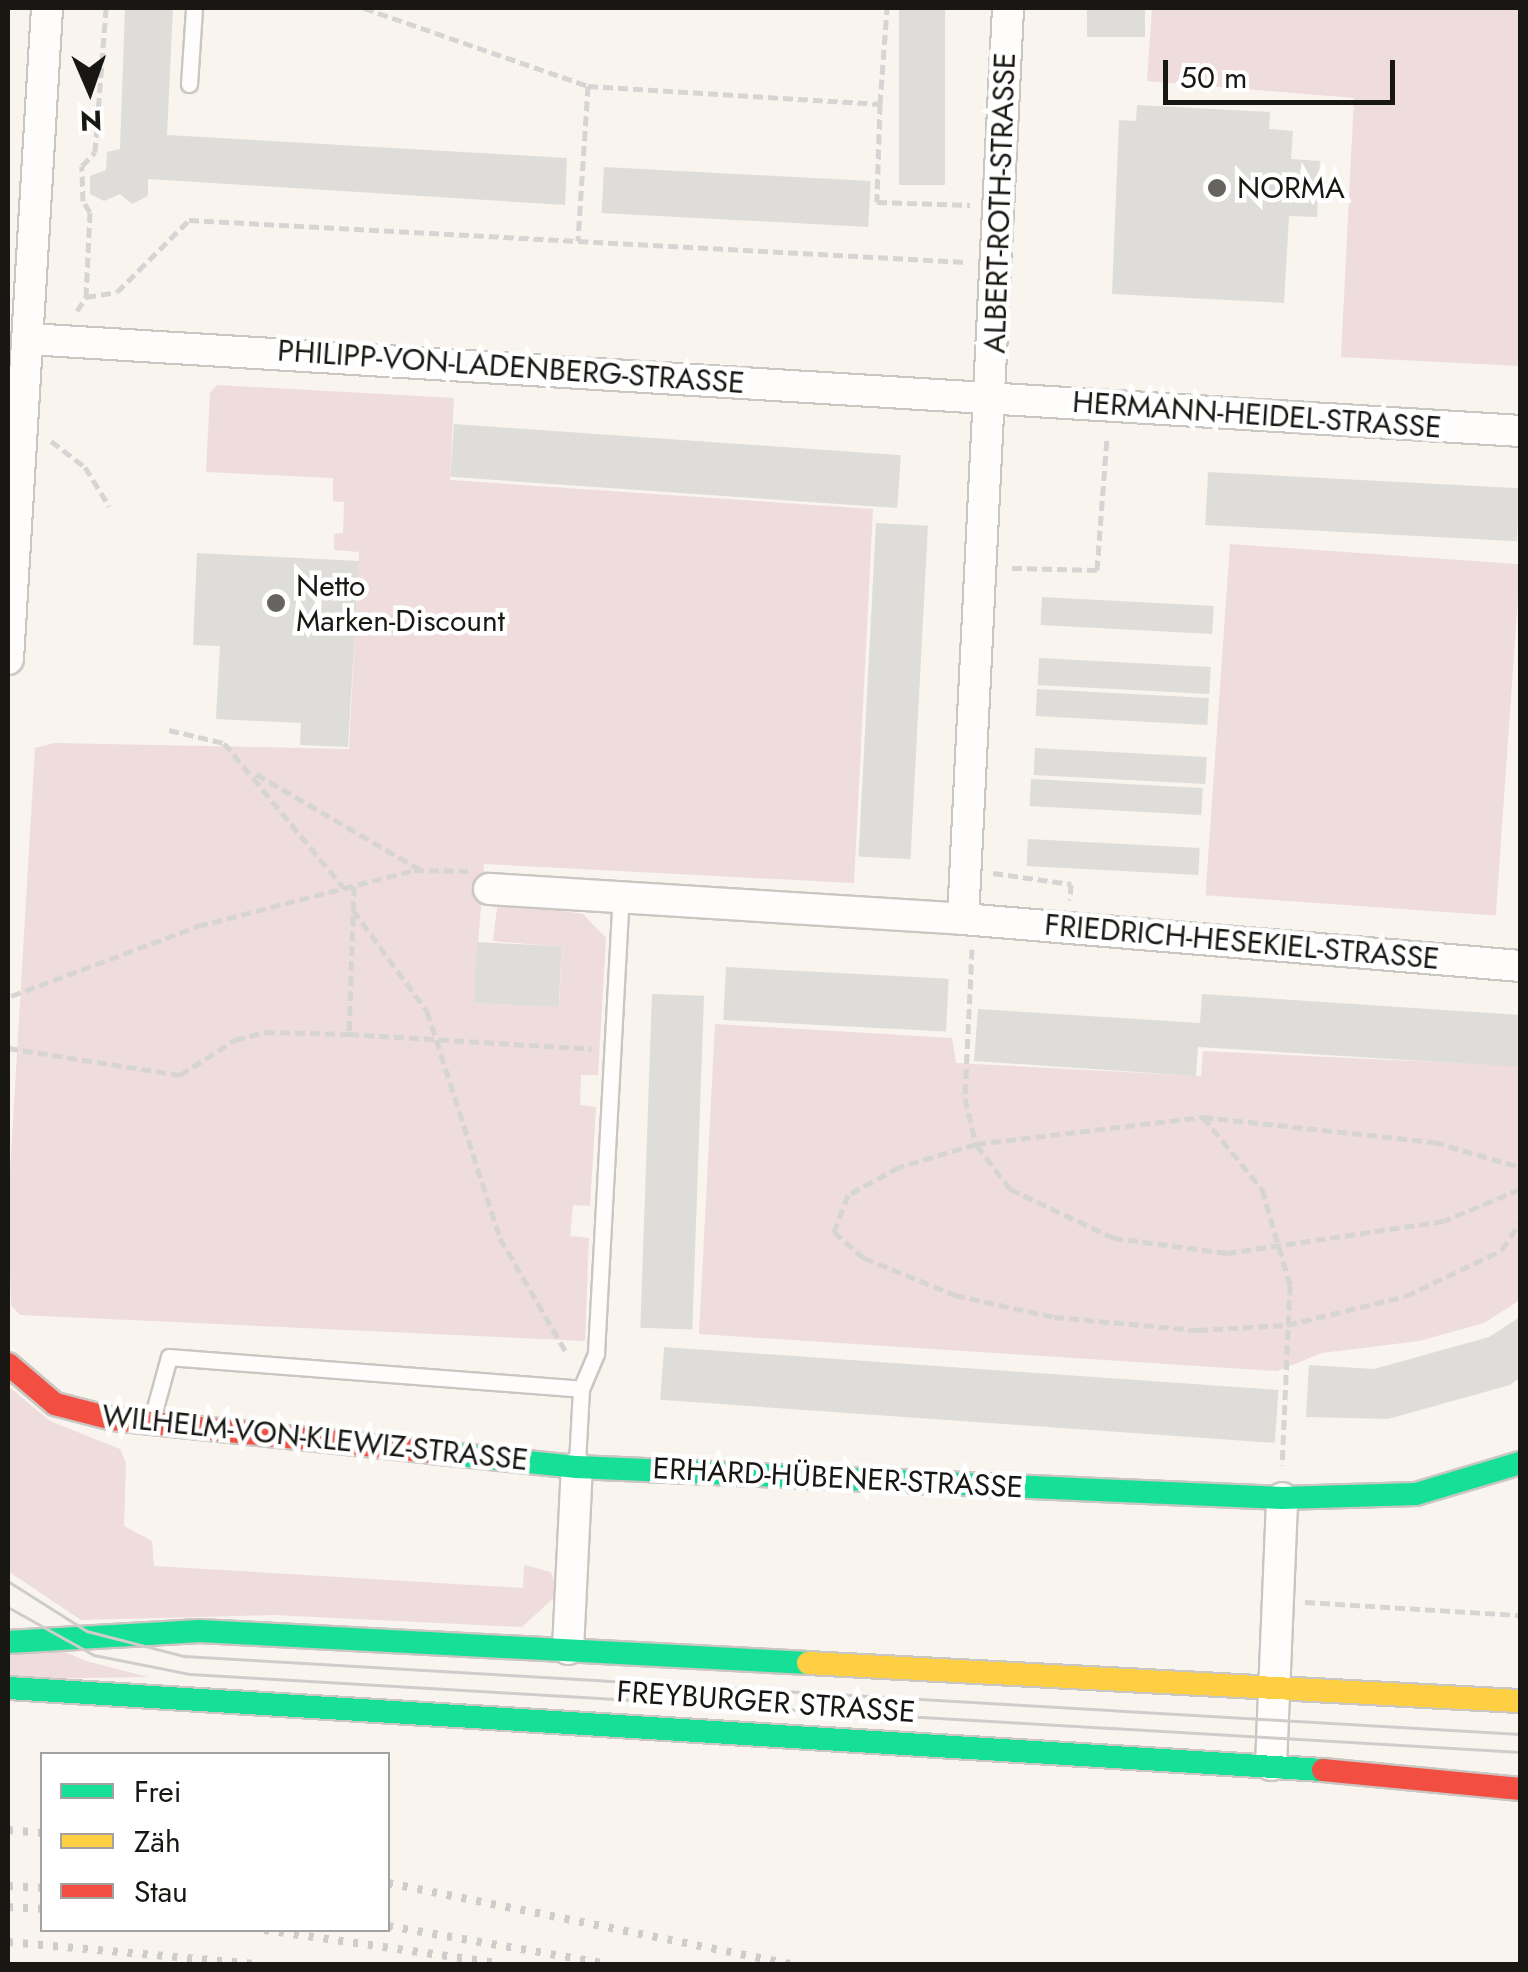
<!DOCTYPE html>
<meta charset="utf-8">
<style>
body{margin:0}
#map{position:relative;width:1528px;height:1972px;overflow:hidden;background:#f9f4ee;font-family:Jost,sans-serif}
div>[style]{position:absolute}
.green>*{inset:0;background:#efdcdc;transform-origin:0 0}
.building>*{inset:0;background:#dfddd9;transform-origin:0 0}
.path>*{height:5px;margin-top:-2.5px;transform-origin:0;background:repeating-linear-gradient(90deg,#d6d5d4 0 10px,transparent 0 15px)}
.roads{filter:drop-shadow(2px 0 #cac6c2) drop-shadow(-2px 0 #cac6c2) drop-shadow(0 2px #cac6c2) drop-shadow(0 -2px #cac6c2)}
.lane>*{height:15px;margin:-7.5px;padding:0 7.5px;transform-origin:7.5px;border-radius:7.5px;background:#fefdfc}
.street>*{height:30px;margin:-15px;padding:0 15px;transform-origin:15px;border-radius:15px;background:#fefdfc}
.fast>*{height:22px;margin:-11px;padding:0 11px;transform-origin:11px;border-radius:11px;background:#16e098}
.slow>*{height:22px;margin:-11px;padding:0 11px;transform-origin:11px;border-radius:11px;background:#ffcf43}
.jam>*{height:22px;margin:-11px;padding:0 11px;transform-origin:11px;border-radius:11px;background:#f24e42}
.tram>*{height:2.5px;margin:-1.25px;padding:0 1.25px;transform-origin:1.25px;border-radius:1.25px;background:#cecdcb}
.rail>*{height:8px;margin-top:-4px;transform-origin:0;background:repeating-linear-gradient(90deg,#cecdcb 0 5px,transparent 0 15px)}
.dots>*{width:28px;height:28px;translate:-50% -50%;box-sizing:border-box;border:5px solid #fff;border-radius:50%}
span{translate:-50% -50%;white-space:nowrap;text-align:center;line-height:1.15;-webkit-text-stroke:9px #fff;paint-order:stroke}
.poi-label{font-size:30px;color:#191713}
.left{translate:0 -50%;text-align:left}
.street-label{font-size:30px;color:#191713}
.frame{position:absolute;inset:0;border:10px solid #191713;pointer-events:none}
.legend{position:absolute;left:40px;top:1752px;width:350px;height:180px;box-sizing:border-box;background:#fff;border:2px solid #a3a2a1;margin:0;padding:12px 18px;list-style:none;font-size:30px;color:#191713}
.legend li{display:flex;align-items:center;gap:20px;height:50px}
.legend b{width:50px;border:2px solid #a3a2a1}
.north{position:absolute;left:40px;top:40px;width:100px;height:100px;-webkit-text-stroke:8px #fff;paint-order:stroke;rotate:178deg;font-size:28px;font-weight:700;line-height:40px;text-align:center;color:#191713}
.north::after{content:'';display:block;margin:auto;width:35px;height:45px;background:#191713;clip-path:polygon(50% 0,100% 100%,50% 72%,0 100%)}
.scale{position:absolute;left:1163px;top:60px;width:232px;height:45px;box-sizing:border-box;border:5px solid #191713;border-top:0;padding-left:12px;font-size:30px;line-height:35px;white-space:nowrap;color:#191713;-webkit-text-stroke:8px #fff;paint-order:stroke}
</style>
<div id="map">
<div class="green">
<div style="clip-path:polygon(1152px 8px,1520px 8px,1520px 366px,1341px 357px,1354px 98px,1147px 81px)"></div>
<div style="clip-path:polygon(217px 385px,454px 398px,450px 480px,873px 509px,854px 883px,484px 864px,474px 1003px,559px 1007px,562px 947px,493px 941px,498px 900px,583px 914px,606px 938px,598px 1075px,581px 1075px,580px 1105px,596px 1107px,590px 1206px,573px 1205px,570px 1236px,589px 1238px,585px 1341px,20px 1315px,11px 1305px,8px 1206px,35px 748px,54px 743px,349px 749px,359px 552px,334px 550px,334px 534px,343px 533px,344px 502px,333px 501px,333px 478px,206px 472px,210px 393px)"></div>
<div style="left:1230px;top:544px;width:291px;height:352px;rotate:4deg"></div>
<div style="clip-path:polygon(715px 1024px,952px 1038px,956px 1063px,1201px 1076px,1203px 1051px,1520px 1066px,1520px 1300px,1484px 1323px,1419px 1341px,1322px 1353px,1277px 1371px,699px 1334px)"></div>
<div style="clip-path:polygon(8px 1386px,50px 1421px,120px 1449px,126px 1463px,124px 1526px,152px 1541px,154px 1566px,523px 1588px,524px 1565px,551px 1572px,558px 1594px,522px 1627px,275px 1615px,81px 1620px,8px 1571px)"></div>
<div style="clip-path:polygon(56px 1648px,86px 1661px,148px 1677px,8px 1679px,8px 1652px)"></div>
</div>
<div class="building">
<div style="clip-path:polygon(125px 8px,173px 8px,167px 135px,567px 158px,565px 205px,148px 179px,148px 196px,132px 204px,120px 194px,104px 201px,90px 194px,90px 176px,106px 170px,107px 152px,120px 149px)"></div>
<div style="left:899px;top:8px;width:46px;height:177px"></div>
<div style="left:1087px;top:8px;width:58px;height:29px"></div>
<div style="clip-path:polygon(1137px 105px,1270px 112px,1269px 129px,1293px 131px,1291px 159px,1320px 161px,1317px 217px,1289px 216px,1284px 303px,1112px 294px,1119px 120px,1136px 121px)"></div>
<div style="left:604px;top:167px;width:267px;height:46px;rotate:3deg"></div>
<div style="left:454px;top:424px;width:448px;height:53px;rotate:4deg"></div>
<div style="left:1208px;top:472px;width:312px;height:53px;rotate:3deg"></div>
<div style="left:876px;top:523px;width:52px;height:334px;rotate:3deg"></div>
<div style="clip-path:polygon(197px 553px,359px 561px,348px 747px,300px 745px,301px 723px,216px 719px,220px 646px,193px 645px)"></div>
<div style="left:1042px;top:597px;width:172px;height:28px;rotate:3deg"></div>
<div style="left:1039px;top:658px;width:172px;height:27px;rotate:3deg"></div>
<div style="left:1037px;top:689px;width:172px;height:27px;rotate:3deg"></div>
<div style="left:1035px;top:748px;width:172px;height:27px;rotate:3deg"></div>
<div style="left:1031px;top:779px;width:172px;height:27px;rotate:3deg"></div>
<div style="left:1028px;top:839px;width:172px;height:27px;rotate:3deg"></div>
<div style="left:477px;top:942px;width:85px;height:61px;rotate:3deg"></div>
<div style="left:726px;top:967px;width:223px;height:53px;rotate:3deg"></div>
<div style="left:652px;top:994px;width:52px;height:334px;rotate:2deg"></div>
<div style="clip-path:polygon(1202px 994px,1520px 1015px,1520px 1067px,1198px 1047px,1196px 1076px,974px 1061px,978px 1009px,1200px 1023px)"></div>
<div style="clip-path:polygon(1520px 1317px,1520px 1378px,1510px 1385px,1388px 1419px,1306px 1417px,1309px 1365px,1374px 1369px,1489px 1337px)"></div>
<div style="left:664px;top:1347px;width:616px;height:53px;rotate:4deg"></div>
</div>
<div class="path">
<div style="left:364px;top:8px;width:237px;rotate:19.2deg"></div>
<div style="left:588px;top:86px;width:155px;rotate:93.7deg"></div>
<div style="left:588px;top:86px;width:293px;rotate:3.5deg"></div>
<div style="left:880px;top:104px;width:96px;rotate:-85.8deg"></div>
<div style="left:880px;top:104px;width:98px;rotate:91.8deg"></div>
<div style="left:877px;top:202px;width:93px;rotate:1.8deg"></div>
<div style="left:86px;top:297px;width:31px;rotate:-9deg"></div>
<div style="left:117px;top:292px;width:102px;rotate:-45deg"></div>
<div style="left:189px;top:220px;width:778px;rotate:3.09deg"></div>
<div style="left:77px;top:311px;width:17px;rotate:-57deg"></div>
<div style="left:86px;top:297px;width:85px;rotate:-87.3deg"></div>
<div style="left:90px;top:212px;width:13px;rotate:-122deg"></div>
<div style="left:83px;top:201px;width:35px;rotate:-92deg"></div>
<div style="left:82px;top:166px;width:19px;rotate:-47deg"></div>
<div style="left:95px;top:152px;width:144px;rotate:-85.6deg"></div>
<div style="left:51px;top:441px;width:43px;rotate:37.4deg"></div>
<div style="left:85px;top:467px;width:46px;rotate:58.4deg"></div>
<div style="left:1012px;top:568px;width:85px;rotate:1.3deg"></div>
<div style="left:1097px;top:570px;width:134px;rotate:-85.7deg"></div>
<div style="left:169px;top:730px;width:57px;rotate:13.3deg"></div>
<div style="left:224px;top:743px;width:188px;rotate:50.4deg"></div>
<div style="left:256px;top:774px;width:189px;rotate:30.2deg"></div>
<div style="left:993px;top:873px;width:79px;rotate:8deg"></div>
<div style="left:1071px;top:884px;width:16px;rotate:94deg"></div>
<div style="left:354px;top:886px;width:148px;rotate:91.9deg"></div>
<div style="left:349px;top:1034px;width:243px;rotate:3.5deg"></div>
<div style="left:353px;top:910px;width:125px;rotate:53.8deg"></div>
<div style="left:427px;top:1011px;width:238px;rotate:72.2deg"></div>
<div style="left:500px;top:1238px;width:132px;rotate:59.9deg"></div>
<div style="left:972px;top:949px;width:149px;rotate:92.7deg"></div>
<div style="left:965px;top:1098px;width:47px;rotate:76.6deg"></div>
<div style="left:976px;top:1144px;width:229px;rotate:-6.8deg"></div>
<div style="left:1203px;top:1117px;width:93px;rotate:50.7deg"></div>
<div style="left:1262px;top:1189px;width:100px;rotate:73.7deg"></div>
<div style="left:1290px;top:1285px;width:180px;rotate:92.5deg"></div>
<div style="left:11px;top:996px;width:200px;rotate:-20.5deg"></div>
<div style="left:198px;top:926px;width:223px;rotate:-14.5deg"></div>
<div style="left:414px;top:870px;width:54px;rotate:1.1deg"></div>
<div style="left:8px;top:1048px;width:174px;rotate:8.9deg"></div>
<div style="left:180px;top:1075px;width:65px;rotate:-32.5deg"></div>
<div style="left:235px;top:1040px;width:31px;rotate:-15deg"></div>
<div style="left:265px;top:1032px;width:84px;rotate:1.4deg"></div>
<div style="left:1203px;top:1117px;width:232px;rotate:6.2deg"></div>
<div style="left:1434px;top:1142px;width:90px;rotate:16.2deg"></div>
<div style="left:1520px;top:1189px;width:82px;rotate:157.2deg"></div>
<div style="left:1444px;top:1221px;width:219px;rotate:171.6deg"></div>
<div style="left:1227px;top:1253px;width:114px;rotate:-172.4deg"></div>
<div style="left:1114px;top:1238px;width:115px;rotate:-154.8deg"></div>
<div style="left:1010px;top:1189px;width:56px;rotate:-127.1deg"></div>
<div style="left:976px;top:1144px;width:80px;rotate:163.4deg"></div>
<div style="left:899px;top:1167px;width:58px;rotate:151.2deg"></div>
<div style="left:848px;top:1195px;width:40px;rotate:111deg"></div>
<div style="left:834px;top:1232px;width:40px;rotate:41deg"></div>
<div style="left:864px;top:1258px;width:98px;rotate:22.1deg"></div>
<div style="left:955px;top:1295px;width:101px;rotate:12.5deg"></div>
<div style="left:1054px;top:1317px;width:145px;rotate:5.2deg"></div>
<div style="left:1198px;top:1330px;width:89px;rotate:-3.2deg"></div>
<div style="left:1287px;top:1325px;width:122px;rotate:-13.7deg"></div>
<div style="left:1406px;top:1296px;width:106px;rotate:-25.6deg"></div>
<div style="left:1502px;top:1250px;width:33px;rotate:-57deg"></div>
<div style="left:1305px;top:1602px;width:215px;rotate:3.5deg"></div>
</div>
<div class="roads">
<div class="lane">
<div style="left:189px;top:84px;width:76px;rotate:-86.2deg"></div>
<div style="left:581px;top:1389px;width:39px;rotate:-67deg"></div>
<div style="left:596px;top:1353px;width:457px;rotate:-86.9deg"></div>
<div style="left:152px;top:1419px;width:64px;rotate:-74.7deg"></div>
<div style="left:169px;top:1357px;width:413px;rotate:4.4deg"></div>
<div style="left:581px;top:1389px;width:74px;rotate:93.1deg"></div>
</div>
<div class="street">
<div style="left:29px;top:339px;width:1494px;rotate:3.53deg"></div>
<div style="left:8px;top:659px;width:652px;rotate:-86.57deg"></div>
<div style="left:489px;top:889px;width:475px;rotate:3.6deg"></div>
<div style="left:963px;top:919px;width:559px;rotate:4.82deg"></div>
<div style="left:963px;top:919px;width:912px;rotate:-87.17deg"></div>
<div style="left:568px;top:1649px;width:182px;rotate:-87.2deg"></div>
<div style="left:1271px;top:1765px;width:267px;rotate:-87.6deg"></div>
</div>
<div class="fast">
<div style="left:431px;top:1452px;width:147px;rotate:5.9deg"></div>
<div style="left:577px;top:1467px;width:706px;rotate:2.52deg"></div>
<div style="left:1282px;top:1498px;width:134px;rotate:-1.7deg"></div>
<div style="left:1416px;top:1494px;width:109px;rotate:-16.6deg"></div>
<div style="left:8px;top:1642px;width:192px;rotate:-3.3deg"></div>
<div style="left:200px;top:1631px;width:609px;rotate:3.01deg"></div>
<div style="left:8px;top:1688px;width:1318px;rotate:3.57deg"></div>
</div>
<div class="slow">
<div style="left:808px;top:1663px;width:713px;rotate:3.06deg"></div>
</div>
<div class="jam">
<div style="left:8px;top:1364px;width:62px;rotate:40.4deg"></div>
<div style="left:55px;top:1404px;width:60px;rotate:14.5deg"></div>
<div style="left:113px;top:1419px;width:320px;rotate:5.9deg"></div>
<div style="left:1323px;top:1770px;width:198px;rotate:5.5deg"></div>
</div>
</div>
<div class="tram">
<div style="left:8px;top:1581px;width:93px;rotate:32.3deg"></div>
<div style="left:87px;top:1631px;width:100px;rotate:14.5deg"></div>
<div style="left:184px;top:1656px;width:1338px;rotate:3.34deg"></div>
<div style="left:8px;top:1607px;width:98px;rotate:29.2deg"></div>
<div style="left:94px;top:1655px;width:98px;rotate:11.2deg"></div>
<div style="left:190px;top:1674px;width:1332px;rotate:3.36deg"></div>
</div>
<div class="rail">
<div style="left:8px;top:1830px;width:34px;rotate:5deg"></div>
<div style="left:388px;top:1883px;width:410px;rotate:11.4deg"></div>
<div style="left:8px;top:1886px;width:34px;rotate:3deg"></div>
<div style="left:8px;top:1907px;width:34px;rotate:3deg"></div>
<div style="left:388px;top:1926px;width:224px;rotate:9.8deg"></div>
<div style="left:264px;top:1930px;width:240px;rotate:8.1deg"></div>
<div style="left:8px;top:1942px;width:248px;rotate:5.1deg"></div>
</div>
<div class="dots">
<div style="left:1217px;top:188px;background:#676460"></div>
<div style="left:276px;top:603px;background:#676460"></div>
</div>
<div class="poi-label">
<span class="left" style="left:1237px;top:188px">NORMA</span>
<span class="left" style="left:296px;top:603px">Netto<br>Marken-Discount</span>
</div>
<div class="street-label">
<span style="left:1000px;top:203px;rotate:-88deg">ALBERT-ROTH-STRASSE</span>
<span style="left:511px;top:367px;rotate:4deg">PHILIPP-VON-LADENBERG-STRASSE</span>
<span style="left:1257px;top:415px;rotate:4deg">HERMANN-HEIDEL-STRASSE</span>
<span style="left:1242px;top:942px;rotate:5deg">FRIEDRICH-HESEKIEL-STRASSE</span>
<span style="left:315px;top:1438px;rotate:6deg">WILHELM-VON-KLEWIZ-STRASSE</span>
<span style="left:838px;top:1478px;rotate:3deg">ERHARD-HÜBENER-STRASSE</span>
<span style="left:766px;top:1702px;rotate:4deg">FREYBURGER STRASSE</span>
</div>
<div class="frame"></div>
<ul class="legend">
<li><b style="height:12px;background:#16e098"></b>Frei</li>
<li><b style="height:12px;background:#ffcf43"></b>Zäh</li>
<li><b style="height:12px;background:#f24e42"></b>Stau</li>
</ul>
<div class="north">N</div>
<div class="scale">50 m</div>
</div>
